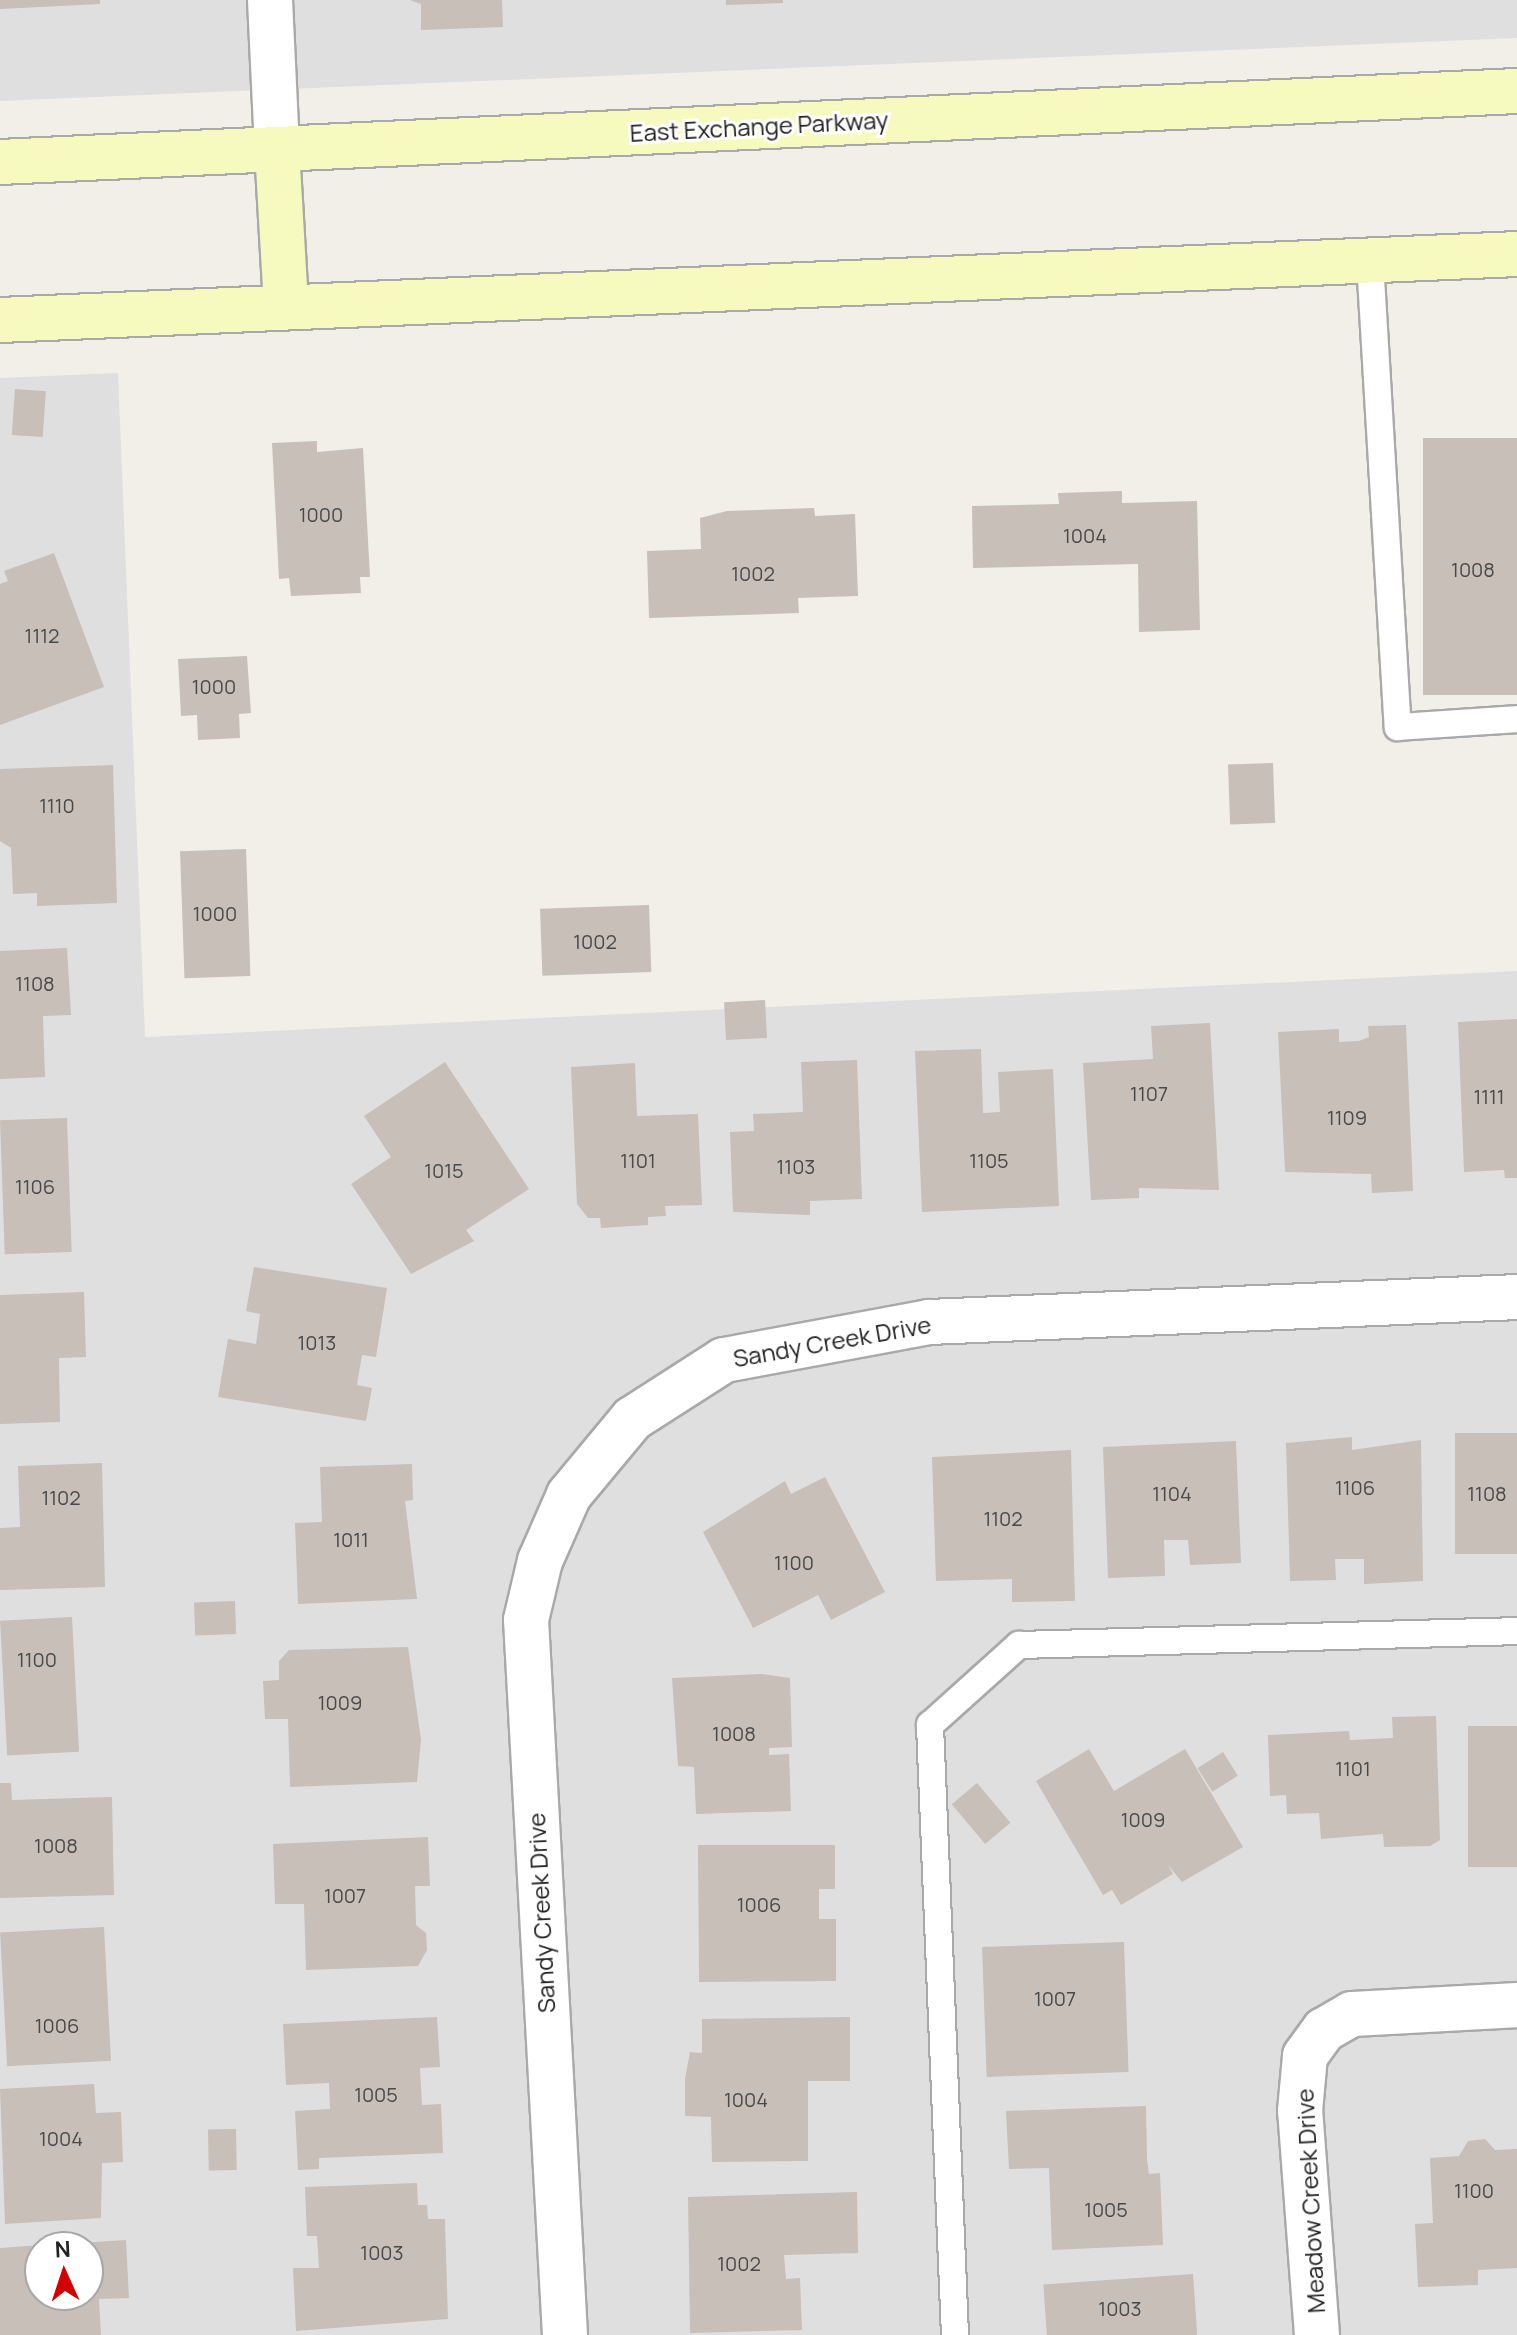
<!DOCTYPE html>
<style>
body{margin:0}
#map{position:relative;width:1517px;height:2335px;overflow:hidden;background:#f2efe9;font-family:Manrope,sans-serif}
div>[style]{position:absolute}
.residential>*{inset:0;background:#e0dfdf}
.building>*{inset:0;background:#c7bfb8;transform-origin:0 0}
.roads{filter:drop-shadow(2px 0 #a9a9a9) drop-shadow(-2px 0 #a9a9a9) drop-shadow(0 2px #a9a9a9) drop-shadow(0 -2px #a9a9a9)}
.service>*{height:26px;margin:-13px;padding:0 13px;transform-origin:13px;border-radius:13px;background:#fff}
.minor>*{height:44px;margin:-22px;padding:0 22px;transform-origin:22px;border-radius:22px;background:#fff}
.secondary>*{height:44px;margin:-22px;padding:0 22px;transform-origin:22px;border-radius:22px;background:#f7fabf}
span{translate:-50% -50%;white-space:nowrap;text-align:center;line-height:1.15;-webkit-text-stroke:6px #fff;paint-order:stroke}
.number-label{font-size:20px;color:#4b4948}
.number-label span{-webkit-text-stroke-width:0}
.street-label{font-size:24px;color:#222}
.north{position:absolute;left:24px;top:2231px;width:80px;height:80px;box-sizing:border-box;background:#fff;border:2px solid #a7a7a7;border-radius:50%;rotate:357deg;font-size:22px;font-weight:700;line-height:32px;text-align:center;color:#222}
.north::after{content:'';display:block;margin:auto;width:28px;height:36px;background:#d40000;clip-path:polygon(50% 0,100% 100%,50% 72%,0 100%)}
</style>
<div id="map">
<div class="residential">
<div style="clip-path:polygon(0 0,1517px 0,1517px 38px,0 101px)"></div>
<div style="clip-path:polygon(evenodd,118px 373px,145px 1037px,1517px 971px,1517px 2335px,0 2335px,0 378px,118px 373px,40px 2247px,88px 2247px,88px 2295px,40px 2295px,40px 2247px)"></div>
</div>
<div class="building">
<div style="clip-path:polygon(0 0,100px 0,100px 4px,0 9px)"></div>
<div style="clip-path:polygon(410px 0,502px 0,503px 27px,421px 30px,421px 4px)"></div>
<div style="clip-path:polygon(726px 0,783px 0,783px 3px,726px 5px)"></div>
<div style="left:15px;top:389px;width:31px;height:46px;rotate:4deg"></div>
<div style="left:1517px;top:438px;width:257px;height:94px;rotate:90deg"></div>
<div style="clip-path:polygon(317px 441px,317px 452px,363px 448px,370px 577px,360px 577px,361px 593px,291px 596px,289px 578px,279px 579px,272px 443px)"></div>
<div style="clip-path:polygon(1122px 491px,1122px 503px,1197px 501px,1200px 630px,1139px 632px,1138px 564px,973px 568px,972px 506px,1059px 504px,1058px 493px)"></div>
<div style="clip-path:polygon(814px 508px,815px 516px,855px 514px,858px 596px,798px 598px,799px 613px,649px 618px,647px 551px,701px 549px,700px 518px,727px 511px)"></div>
<div style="clip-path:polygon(54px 553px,104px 687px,0 725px,0 584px,8px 581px,4px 571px)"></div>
<div style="clip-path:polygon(247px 656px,251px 713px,239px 714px,240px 738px,198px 740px,197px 715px,181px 716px,178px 659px)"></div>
<div style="left:1273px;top:763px;width:60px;height:45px;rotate:88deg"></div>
<div style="clip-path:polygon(113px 765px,117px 903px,37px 906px,37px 893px,13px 894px,11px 848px,0 841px,0 769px)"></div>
<div style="left:246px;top:849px;width:127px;height:66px;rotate:88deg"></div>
<div style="left:649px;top:905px;width:67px;height:109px;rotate:88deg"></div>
<div style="clip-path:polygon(67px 948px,71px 1015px,43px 1016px,45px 1077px,0 1079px,0 951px)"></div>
<div style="left:765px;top:1000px;width:38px;height:41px;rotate:87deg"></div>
<div style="clip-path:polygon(1517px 1019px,1517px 1178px,1505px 1178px,1504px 1170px,1464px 1172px,1458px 1022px)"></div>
<div style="clip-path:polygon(1210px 1023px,1219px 1190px,1139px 1188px,1139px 1198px,1091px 1200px,1083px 1063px,1153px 1059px,1151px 1026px)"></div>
<div style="clip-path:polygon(1406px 1025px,1413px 1191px,1372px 1193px,1371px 1174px,1285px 1172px,1278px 1032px,1339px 1029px,1339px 1042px,1359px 1041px,1369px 1037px,1368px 1026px)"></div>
<div style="clip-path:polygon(981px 1049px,983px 1113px,1000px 1112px,998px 1072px,1053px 1069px,1059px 1206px,922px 1212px,915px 1051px)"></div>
<div style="clip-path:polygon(857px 1060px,862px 1199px,810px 1201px,810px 1215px,733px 1212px,730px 1132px,754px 1131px,753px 1114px,803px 1112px,801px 1062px)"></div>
<div style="clip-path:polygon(445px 1062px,529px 1189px,466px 1230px,474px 1241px,411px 1274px,351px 1184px,391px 1157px,364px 1116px)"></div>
<div style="clip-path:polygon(635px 1063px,637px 1116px,698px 1114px,702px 1205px,665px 1206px,666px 1216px,648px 1217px,648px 1225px,601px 1228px,600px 1218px,588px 1218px,577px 1204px,571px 1067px)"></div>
<div style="left:67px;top:1118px;width:134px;height:67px;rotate:88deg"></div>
<div style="clip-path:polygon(254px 1267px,387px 1288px,376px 1357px,362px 1355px,357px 1385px,372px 1388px,366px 1421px,218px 1397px,228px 1339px,256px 1344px,260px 1314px,246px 1311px)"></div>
<div style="clip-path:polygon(84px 1292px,86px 1357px,59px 1358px,60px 1422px,0 1424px,0 1295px)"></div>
<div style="left:1455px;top:1433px;width:62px;height:121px"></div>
<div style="clip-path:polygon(1352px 1437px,1352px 1450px,1421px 1440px,1423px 1581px,1364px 1584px,1364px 1559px,1335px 1559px,1336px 1580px,1290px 1581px,1286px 1443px)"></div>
<div style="clip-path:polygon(1236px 1441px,1241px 1563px,1190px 1565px,1188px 1540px,1164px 1540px,1165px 1576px,1108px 1578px,1103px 1447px)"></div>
<div style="clip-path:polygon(1071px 1450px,1075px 1601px,1012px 1602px,1012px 1579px,936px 1581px,932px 1457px)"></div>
<div style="clip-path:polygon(102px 1463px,105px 1587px,0 1590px,0 1528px,20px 1527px,18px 1466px)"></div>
<div style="clip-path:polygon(412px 1464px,413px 1500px,405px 1501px,417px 1599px,298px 1604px,295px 1523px,322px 1522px,320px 1467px)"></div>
<div style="clip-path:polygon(825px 1477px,885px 1592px,831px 1620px,818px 1595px,753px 1628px,703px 1532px,785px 1481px,791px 1494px)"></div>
<div style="left:235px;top:1601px;width:33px;height:41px;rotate:88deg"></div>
<div style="left:72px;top:1617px;width:135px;height:72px;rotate:87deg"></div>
<div style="clip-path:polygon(408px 1647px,421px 1740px,417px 1782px,290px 1787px,288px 1719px,265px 1719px,263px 1681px,279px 1680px,279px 1661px,289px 1650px)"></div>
<div style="clip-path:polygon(762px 1674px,790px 1678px,792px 1747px,769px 1748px,769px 1755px,789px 1754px,791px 1811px,696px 1814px,694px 1767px,678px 1766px,672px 1678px)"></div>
<div style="clip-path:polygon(1436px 1716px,1440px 1840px,1430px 1846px,1384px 1847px,1383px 1834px,1321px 1839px,1319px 1813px,1287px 1814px,1286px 1795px,1270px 1796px,1268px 1735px,1349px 1731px,1350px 1740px,1393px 1738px,1392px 1717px)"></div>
<div style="left:1517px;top:1726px;width:141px;height:49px;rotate:90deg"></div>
<div style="clip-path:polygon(1089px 1749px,1114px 1791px,1185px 1749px,1243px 1847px,1182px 1882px,1168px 1865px,1173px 1874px,1121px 1905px,1112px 1890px,1103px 1895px,1036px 1781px)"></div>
<div style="left:1223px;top:1752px;width:28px;height:30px;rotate:58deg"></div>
<div style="clip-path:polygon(0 1783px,11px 1783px,12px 1800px,112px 1797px,114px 1895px,0 1898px)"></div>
<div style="left:977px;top:1783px;width:52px;height:33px;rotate:50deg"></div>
<div style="clip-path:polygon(428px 1837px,430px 1886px,415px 1886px,416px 1925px,426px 1933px,427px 1950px,418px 1966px,306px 1970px,304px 1904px,275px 1904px,273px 1844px)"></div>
<div style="clip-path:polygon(698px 1845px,835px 1845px,835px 1889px,819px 1889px,819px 1919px,836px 1919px,836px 1981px,699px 1982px)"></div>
<div style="left:104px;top:1927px;width:134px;height:104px;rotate:87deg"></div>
<div style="left:1124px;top:1942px;width:130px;height:142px;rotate:88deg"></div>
<div style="clip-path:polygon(437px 2017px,440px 2067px,420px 2068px,422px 2105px,441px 2104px,443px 2153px,319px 2158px,319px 2169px,298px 2170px,295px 2111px,330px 2109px,329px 2083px,286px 2085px,283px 2024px)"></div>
<div style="clip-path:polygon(850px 2017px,850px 2081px,808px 2081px,808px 2161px,712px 2162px,711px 2117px,685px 2116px,685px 2079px,690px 2052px,702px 2053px,702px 2019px)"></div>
<div style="clip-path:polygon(94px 2084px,96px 2113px,121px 2112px,123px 2162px,102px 2163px,101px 2218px,5px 2224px,0 2089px)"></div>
<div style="clip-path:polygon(1146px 2106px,1147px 2160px,1149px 2174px,1160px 2173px,1163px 2245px,1052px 2250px,1049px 2168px,1009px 2169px,1006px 2111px)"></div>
<div style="left:236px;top:2129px;width:41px;height:28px;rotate:89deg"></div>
<div style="clip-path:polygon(1485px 2139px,1495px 2150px,1517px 2149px,1517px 2268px,1478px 2270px,1478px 2285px,1418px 2287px,1415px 2224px,1433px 2223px,1430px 2158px,1459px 2156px,1468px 2141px)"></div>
<div style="clip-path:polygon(417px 2183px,418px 2205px,427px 2205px,428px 2219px,445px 2219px,448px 2319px,296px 2331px,293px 2268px,319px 2268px,317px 2236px,307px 2236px,305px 2187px)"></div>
<div style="clip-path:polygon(857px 2192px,858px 2253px,784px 2255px,786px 2279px,800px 2278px,802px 2330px,690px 2333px,688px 2197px)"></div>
<div style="clip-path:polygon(126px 2240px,129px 2298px,99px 2299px,101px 2335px,0 2335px,0 2248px,40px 2245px,40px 2295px,88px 2295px,88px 2247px,49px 2245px)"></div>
<div style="left:1193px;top:2274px;width:61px;height:150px;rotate:86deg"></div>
</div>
<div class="roads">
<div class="service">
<div style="left:1370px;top:261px;width:467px;rotate:86.6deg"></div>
<div style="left:1398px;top:727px;width:119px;rotate:-3.8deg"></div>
<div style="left:955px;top:2335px;width:611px;rotate:-92.35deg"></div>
<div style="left:930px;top:1725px;width:120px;rotate:-42deg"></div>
<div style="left:1019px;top:1645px;width:498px;rotate:-1.6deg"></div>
</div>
<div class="minor">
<div style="left:270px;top:0;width:149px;rotate:87.3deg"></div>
<div style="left:565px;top:2335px;width:716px;rotate:-93.12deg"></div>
<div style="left:526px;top:1620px;width:61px;rotate:-76.7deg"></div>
<div style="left:540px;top:1561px;width:72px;rotate:-66.3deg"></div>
<div style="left:569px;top:1495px;width:99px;rotate:-50.3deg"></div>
<div style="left:632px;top:1419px;width:109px;rotate:-32.7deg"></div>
<div style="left:724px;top:1360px;width:208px;rotate:-10.5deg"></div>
<div style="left:929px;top:1322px;width:589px;rotate:-2.43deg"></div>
<div style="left:1317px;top:2335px;width:225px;rotate:-94.3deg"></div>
<div style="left:1300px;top:2111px;width:55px;rotate:-84.8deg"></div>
<div style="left:1305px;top:2056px;width:32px;rotate:-54deg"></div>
<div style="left:1324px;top:2030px;width:32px;rotate:-30deg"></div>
<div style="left:1352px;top:2014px;width:165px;rotate:-3.1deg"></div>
</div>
<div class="secondary">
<div style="left:277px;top:149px;width:158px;rotate:86.7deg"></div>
<div style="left:0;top:162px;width:1519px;rotate:-2.68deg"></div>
<div style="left:0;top:320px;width:1518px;rotate:-2.49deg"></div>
</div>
</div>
<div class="number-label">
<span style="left:321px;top:514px">1000</span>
<span style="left:1085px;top:535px">1004</span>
<span style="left:1473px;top:569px">1008</span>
<span style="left:753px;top:573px">1002</span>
<span style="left:42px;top:635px">1112</span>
<span style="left:214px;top:686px">1000</span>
<span style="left:57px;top:805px">1110</span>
<span style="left:215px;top:913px">1000</span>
<span style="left:595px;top:941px">1002</span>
<span style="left:35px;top:983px">1108</span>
<span style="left:1149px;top:1093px">1107</span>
<span style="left:1489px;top:1096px">1111</span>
<span style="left:1347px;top:1117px">1109</span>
<span style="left:638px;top:1160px">1101</span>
<span style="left:989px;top:1160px">1105</span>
<span style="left:796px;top:1166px">1103</span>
<span style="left:444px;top:1170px">1015</span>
<span style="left:35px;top:1186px">1106</span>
<span style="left:317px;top:1342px">1013</span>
<span style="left:1355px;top:1487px">1106</span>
<span style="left:1172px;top:1493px">1104</span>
<span style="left:1487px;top:1493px">1108</span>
<span style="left:61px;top:1497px">1102</span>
<span style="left:1003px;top:1518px">1102</span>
<span style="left:351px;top:1539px">1011</span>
<span style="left:794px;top:1562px">1100</span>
<span style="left:37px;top:1659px">1100</span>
<span style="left:340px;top:1702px">1009</span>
<span style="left:734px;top:1733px">1008</span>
<span style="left:1353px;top:1768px">1101</span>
<span style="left:1143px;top:1819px">1009</span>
<span style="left:56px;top:1845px">1008</span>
<span style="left:345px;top:1895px">1007</span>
<span style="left:759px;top:1904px">1006</span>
<span style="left:1055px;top:1998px">1007</span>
<span style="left:57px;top:2025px">1006</span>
<span style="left:376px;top:2094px">1005</span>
<span style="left:746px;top:2099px">1004</span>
<span style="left:61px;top:2138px">1004</span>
<span style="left:1474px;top:2190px">1100</span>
<span style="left:1106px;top:2209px">1005</span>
<span style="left:382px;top:2252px">1003</span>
<span style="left:739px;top:2263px">1002</span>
<span style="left:1120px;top:2308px">1003</span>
</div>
<div class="street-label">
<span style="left:759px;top:126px;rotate:-3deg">East Exchange Parkway</span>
<span style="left:832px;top:1341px;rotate:-10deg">Sandy Creek Drive</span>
<span style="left:541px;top:1913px;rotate:-93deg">Sandy Creek Drive</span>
<span style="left:1310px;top:2201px;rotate:-93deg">Meadow Creek Drive</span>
</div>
<div class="north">N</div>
</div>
